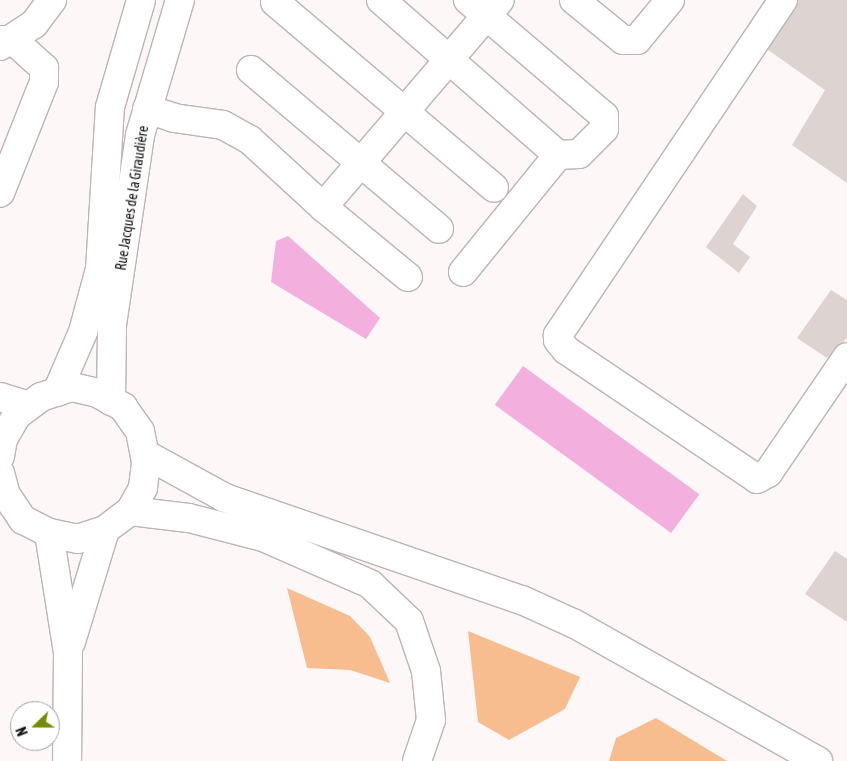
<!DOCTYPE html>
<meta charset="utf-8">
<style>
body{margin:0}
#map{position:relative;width:847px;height:761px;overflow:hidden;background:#fef7f7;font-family:"Asap Condensed",sans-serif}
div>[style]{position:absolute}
.green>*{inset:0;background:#f7bd8e}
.water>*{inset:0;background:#f3b0df;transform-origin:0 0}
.building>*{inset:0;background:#ddd3d0}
.roads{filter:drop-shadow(1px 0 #beb3b3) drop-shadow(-1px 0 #beb3b3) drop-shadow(0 1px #beb3b3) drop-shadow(0 -1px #beb3b3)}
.minor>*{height:28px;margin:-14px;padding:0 14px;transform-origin:14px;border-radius:14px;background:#fff}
.highway>*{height:28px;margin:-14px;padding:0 14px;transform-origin:14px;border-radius:14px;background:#fff}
span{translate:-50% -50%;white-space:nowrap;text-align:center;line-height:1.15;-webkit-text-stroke:5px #fff;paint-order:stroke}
.street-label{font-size:14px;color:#161212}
.north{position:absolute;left:10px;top:701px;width:50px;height:50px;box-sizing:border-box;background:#fff;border:1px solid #a2a0a0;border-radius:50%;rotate:248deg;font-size:14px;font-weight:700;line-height:20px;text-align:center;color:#161212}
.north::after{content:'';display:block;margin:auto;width:18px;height:22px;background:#758c00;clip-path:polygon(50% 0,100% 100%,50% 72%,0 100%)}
</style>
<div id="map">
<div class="green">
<div style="clip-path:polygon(287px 588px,350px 616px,370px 637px,390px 683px,350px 670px,307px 668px)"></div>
<div style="clip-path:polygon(468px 631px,580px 677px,565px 709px,509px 740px,478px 722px)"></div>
<div style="clip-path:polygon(656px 718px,727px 761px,609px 761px,616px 738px)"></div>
</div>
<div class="water">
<div style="clip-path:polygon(288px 236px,380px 318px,366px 339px,271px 282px,276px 241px)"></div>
<div style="left:523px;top:366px;width:218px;height:48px;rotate:36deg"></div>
</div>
<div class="building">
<div style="clip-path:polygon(798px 0,847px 0,847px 183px,792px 145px,825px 90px,768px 50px)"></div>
<div style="clip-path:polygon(743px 194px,757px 206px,733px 244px,750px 257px,739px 273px,706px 247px)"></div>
<div style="clip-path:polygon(831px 290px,847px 300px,847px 338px,827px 358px,797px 338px)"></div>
<div style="clip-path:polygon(835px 551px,847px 559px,847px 622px,805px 594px)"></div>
</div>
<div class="roads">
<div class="minor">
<div style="left:381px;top:0;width:235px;rotate:41.2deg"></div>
<div style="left:558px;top:155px;width:21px;rotate:-3deg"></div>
<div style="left:579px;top:154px;width:35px;rotate:-45deg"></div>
<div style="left:604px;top:129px;width:13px;rotate:-90deg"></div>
<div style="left:604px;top:116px;width:179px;rotate:-139.5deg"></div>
<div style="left:574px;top:0;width:63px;rotate:39.2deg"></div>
<div style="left:623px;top:40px;width:14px"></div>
<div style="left:637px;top:40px;width:52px;rotate:-50.5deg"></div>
<div style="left:783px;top:0;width:404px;rotate:123.9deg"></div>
<div style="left:558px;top:335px;width:5px;rotate:90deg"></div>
<div style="left:558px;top:340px;width:13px;rotate:51deg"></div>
<div style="left:566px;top:350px;width:230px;rotate:34deg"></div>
<div style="left:757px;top:479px;width:13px;rotate:-29deg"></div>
<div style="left:768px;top:473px;width:140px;rotate:-55.7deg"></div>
<div style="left:275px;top:2px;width:287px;rotate:40.3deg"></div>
<div style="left:0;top:40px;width:13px"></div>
<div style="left:13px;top:40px;width:42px;rotate:42.1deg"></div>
<div style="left:44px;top:68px;width:14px;rotate:90deg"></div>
<div style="left:44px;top:82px;width:119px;rotate:111.6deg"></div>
<div style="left:0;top:46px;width:40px;rotate:-32.9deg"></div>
<div style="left:34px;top:24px;width:30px;rotate:-53deg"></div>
<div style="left:251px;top:70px;width:246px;rotate:40.2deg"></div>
<div style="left:147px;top:109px;width:28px;rotate:18deg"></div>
<div style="left:174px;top:118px;width:49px;rotate:8.1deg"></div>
<div style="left:223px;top:125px;width:31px;rotate:29deg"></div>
<div style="left:250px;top:140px;width:99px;rotate:42.5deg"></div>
<div style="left:323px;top:207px;width:272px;rotate:-49.5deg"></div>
<div style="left:323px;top:207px;width:110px;rotate:39.5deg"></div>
<div style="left:463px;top:272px;width:151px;rotate:-50.9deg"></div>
<div style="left:57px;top:392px;width:65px;rotate:-66.6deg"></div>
<div style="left:83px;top:332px;width:65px;rotate:-74.9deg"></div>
<div style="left:100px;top:269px;width:162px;rotate:-86.5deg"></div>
<div style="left:110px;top:107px;width:111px;rotate:-73.8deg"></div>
<div style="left:0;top:397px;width:30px;rotate:17deg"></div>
<div style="left:111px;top:401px;width:76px;rotate:-89.2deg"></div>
<div style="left:112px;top:325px;width:192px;rotate:-81.6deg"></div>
<div style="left:140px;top:135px;width:141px;rotate:-73.5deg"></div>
<div style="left:0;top:456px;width:17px;rotate:-80deg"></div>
<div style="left:3px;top:439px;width:28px;rotate:-60deg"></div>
<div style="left:17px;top:415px;width:30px;rotate:-37deg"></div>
<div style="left:41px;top:397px;width:33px;rotate:-18deg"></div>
<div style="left:72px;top:387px;width:26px;rotate:13deg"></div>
<div style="left:97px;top:393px;width:30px;rotate:28deg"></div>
<div style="left:123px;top:407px;width:29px;rotate:55deg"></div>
<div style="left:140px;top:431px;width:33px;rotate:79deg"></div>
<div style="left:146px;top:463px;width:25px;rotate:97deg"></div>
<div style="left:143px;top:488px;width:26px;rotate:119deg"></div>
<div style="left:130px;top:511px;width:31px;rotate:143deg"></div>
<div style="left:105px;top:530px;width:28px;rotate:162deg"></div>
<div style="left:78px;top:539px;width:30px;rotate:-168deg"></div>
<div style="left:49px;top:533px;width:29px;rotate:-153deg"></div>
<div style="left:23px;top:520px;width:30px;rotate:-124deg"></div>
<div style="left:6px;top:495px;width:23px;rotate:-105deg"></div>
<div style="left:49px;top:533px;width:121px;rotate:81deg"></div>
<div style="left:68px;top:653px;width:108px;rotate:90.5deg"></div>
<div style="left:71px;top:642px;width:117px;rotate:-73.1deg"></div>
</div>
<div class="highway">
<div style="left:145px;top:454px;width:91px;rotate:28.8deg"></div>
<div style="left:225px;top:498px;width:314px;rotate:19deg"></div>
<div style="left:522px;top:600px;width:58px;rotate:24.4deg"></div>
<div style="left:575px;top:624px;width:279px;rotate:29.4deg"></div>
<div style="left:130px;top:511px;width:59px;rotate:6.8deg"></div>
<div style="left:189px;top:518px;width:76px;rotate:14.4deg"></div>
<div style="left:263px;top:537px;width:117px;rotate:23.7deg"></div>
<div style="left:370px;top:584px;width:54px;rotate:43.5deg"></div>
<div style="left:409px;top:621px;width:53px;rotate:71.2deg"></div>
<div style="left:426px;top:671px;width:49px;rotate:84.2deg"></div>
<div style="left:431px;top:720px;width:43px;rotate:108.9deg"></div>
</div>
</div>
<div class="street-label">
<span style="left:132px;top:198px;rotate:-81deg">Rue Jacques de la Giraudière</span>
</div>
<div class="north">N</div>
</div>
